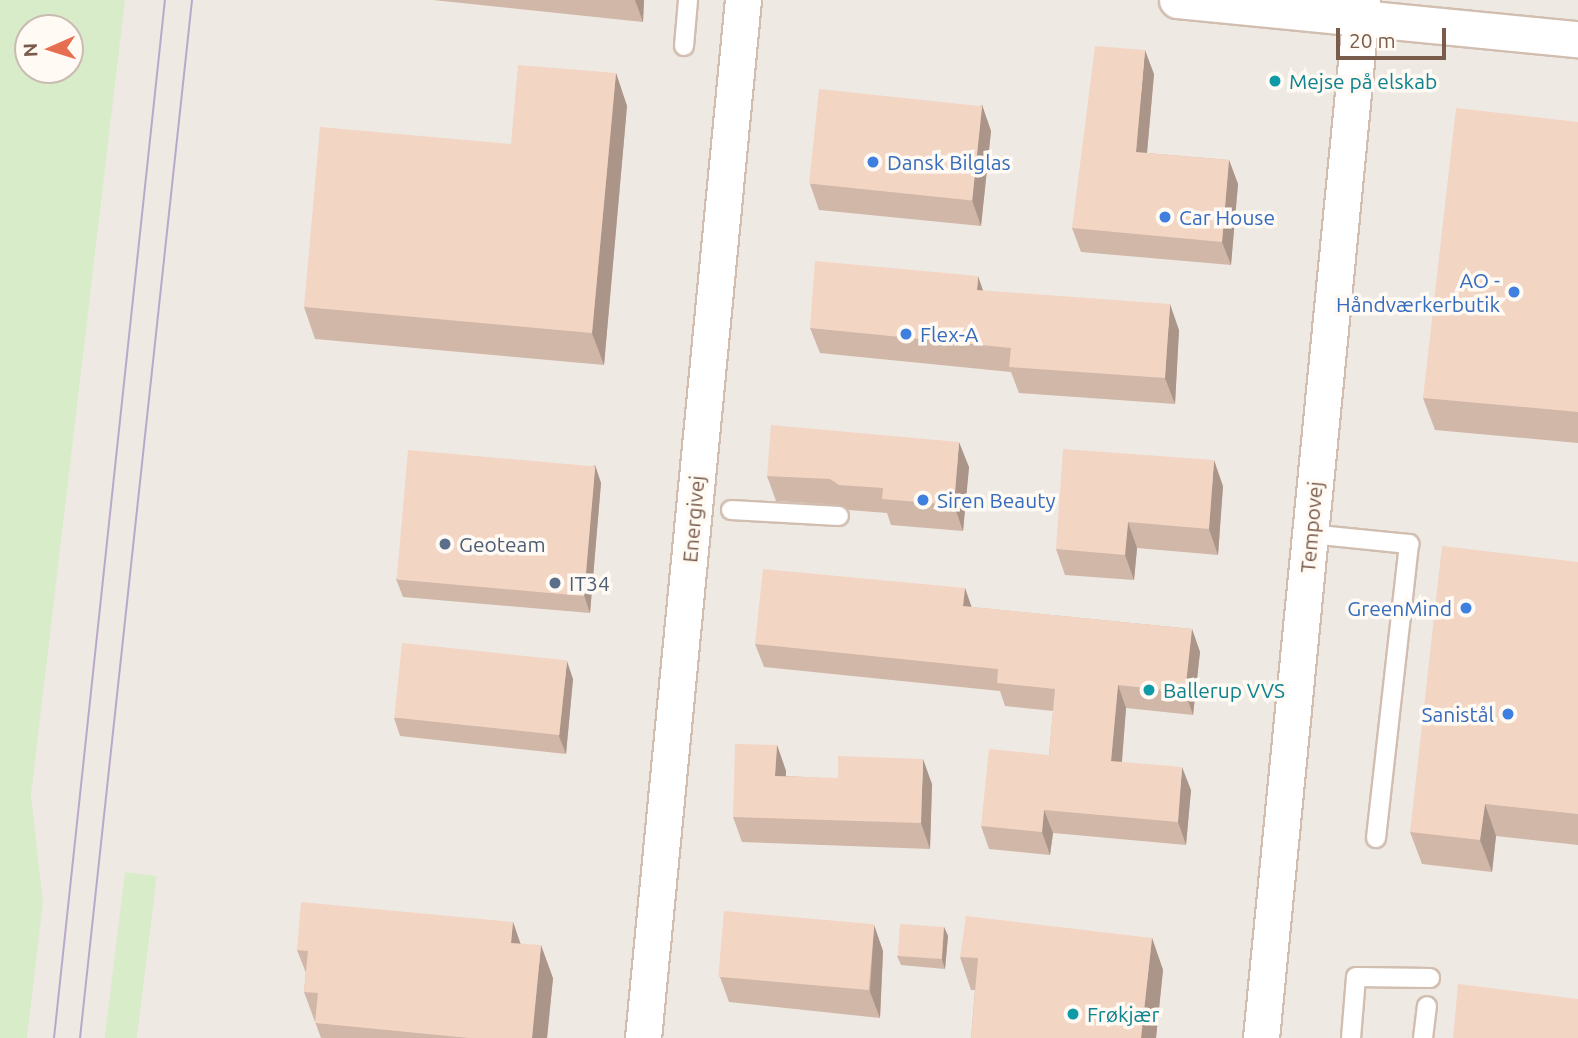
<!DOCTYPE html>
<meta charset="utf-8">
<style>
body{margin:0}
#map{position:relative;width:1578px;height:1038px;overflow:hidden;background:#fdf6ec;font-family:Ubuntu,sans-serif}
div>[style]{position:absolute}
.industrial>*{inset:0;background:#efe9e4}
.green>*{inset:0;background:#d8ecc9;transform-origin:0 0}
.roads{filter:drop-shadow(2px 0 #d1beb0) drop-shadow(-2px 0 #d1beb0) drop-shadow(0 2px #d1beb0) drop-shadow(0 -2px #d1beb0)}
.lane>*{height:18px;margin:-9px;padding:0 9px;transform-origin:9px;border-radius:9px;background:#fff}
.street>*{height:35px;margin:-17.5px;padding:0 17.5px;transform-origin:17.5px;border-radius:17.5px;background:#fff}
.tram>*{height:2px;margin:-1px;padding:0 1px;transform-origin:1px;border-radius:1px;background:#b9a8c9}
.wall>*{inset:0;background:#d1b7a8}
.shaded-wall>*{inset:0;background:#aa9588}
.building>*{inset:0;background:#f3d5c3;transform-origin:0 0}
.dots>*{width:19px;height:19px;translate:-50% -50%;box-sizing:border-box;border:4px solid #fffaf3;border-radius:50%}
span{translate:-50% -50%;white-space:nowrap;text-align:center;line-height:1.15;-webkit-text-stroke:7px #fffaf3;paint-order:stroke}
.culture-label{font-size:21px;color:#0d838f}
.left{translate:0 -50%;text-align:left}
.shop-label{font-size:21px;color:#366cbe}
.right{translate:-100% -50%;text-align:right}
.street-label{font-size:21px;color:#7a5c4d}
.service-label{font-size:21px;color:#4e5e75}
.north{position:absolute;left:14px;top:14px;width:70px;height:70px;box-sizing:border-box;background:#fffaf3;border:2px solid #cabbb1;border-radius:50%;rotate:267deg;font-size:19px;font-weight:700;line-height:28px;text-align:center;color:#7a5c4d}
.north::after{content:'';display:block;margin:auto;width:24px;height:32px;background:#e76f51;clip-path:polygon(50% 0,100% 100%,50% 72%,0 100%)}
.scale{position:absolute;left:1336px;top:28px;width:110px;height:32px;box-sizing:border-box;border:4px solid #7a5c4d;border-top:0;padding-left:9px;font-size:21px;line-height:24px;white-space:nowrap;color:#7a5c4d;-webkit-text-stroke:5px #fffaf3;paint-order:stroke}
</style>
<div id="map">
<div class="industrial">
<div style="clip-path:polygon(evenodd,0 0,1578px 0,1578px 1038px,0 1038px,0 0,28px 28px,70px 28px,70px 70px,28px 70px,28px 28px)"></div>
</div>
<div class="green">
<div style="clip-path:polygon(evenodd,0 0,125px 0,31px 795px,43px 902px,27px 1038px,0 1038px,0 0,70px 28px,70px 70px,28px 70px,28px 28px,70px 28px)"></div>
<div style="left:125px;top:872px;width:32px;height:167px;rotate:7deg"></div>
</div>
<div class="roads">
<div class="lane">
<div style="left:684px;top:46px;width:46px;rotate:-85deg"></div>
<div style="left:731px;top:510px;width:108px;rotate:3.2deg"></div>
<div style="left:1310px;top:534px;width:100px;rotate:5.8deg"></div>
<div style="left:1409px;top:544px;width:296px;rotate:96.4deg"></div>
<div style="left:1351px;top:1038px;width:61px;rotate:-85.3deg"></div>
<div style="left:1356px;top:977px;width:74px;rotate:0.8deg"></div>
<div style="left:1423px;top:1038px;width:32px;rotate:-83deg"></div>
</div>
<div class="street">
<div style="left:1177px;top:0;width:403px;rotate:5.6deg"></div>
<div style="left:643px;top:1038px;width:1043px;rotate:-84.5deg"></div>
<div style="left:1261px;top:1038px;width:1043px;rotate:-84.44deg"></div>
</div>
</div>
<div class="tram">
<div style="left:54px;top:1038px;width:1044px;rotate:-83.9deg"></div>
<div style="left:80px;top:1038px;width:1044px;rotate:-83.84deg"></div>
</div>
<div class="wall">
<div style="clip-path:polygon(433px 0,644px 0,643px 22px)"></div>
<div style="clip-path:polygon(616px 73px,627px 106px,604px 365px,315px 339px,304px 307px,511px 144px)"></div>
<div style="clip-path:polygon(1154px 74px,1147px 153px,1229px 160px,1238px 184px,1231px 265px,1081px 252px,1072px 228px)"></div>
<div style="clip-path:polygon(982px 105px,991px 131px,981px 226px,819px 210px,810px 184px)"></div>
<div style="clip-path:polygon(1578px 122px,1578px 443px,1435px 430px,1423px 398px)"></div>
<div style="clip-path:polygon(983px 291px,1179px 330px,1175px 404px,1019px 393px,1011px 372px,820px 353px,810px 328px)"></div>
<div style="clip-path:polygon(595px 465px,601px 483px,590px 613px,403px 597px,396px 579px)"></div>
<div style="clip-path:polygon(969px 467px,963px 531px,891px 525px,887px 513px,849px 510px,840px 505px,776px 501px,767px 476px)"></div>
<div style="clip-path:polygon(1223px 486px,1218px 555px,1137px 548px,1134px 580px,1065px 575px,1056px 549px)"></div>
<div style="clip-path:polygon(1578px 562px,1578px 845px,1496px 836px,1492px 872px,1422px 864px,1410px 832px)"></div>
<div style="clip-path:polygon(965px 588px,971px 607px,1192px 629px,1200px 652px,1193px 715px,1126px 708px,1122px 762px,1191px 790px,1186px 845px,1053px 833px,1050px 855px,989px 849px,981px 826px,1049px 755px,1053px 711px,1005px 706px,1000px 691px,764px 667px,755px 644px)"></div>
<div style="clip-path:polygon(573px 679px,566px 754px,400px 736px,394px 718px)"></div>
<div style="clip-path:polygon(777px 745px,786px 771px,786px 776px,932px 784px,930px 849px,742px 842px,733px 817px)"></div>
<div style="clip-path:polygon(513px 922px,520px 943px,553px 978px,547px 1038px,321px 1038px,304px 992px,306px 973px,297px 950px)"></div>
<div style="clip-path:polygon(874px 925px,883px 951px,880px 1018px,729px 1002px,720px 977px)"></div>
<div style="clip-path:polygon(944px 927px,948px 936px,945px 969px,901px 965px,897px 956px)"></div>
<div style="clip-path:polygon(1152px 938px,1163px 970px,1156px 1038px,971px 1038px,975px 990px,971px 990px,960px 957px)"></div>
</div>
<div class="shaded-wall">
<div style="clip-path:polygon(635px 0,644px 0,643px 22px)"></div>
<div style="clip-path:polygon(1145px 50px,1154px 74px,1145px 175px,1136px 152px)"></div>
<div style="clip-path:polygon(616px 73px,627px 106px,604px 365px,592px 333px)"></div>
<div style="clip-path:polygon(982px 105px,991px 131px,981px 226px,972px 200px)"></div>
<div style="clip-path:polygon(1229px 160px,1238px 184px,1231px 265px,1222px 242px)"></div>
<div style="clip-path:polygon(978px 276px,987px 302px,977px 290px)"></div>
<div style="clip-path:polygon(1170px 304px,1179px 330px,1175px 404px,1165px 378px)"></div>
<div style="clip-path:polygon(959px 442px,969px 467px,963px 531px,954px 505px)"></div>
<div style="clip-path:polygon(1214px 460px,1223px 486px,1218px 555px,1209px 529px)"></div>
<div style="clip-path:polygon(595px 465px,601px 483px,590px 613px,584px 595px)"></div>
<div style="clip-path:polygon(1128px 522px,1137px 548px,1134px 580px,1125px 555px)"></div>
<div style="clip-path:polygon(965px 588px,973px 611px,963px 606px)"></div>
<div style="clip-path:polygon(1192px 629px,1200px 652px,1193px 715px,1185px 692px)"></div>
<div style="clip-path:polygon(567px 661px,573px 679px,566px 754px,559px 736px)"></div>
<div style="clip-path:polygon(1118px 685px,1126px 708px,1120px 784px,1111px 761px)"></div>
<div style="clip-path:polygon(777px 745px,786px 771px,785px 801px,775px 776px)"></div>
<div style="clip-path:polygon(923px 759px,932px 784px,930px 849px,921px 823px)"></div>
<div style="clip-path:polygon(1182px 767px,1191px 790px,1186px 845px,1178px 822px)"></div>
<div style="clip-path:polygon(1485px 804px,1496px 836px,1492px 872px,1480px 840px)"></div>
<div style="clip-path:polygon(1044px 810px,1053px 833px,1050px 855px,1042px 832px)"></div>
<div style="clip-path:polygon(513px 922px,524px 954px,511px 943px)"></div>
<div style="clip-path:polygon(874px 925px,883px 951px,880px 1018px,870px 992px)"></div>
<div style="clip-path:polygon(944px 927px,948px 936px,945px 969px,942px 960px)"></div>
<div style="clip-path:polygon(1152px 938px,1163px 970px,1156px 1038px,1141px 1038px)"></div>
<div style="clip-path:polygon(541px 945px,553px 978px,547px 1038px,532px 1038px)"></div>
</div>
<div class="building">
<div style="clip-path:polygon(1095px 46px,1145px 50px,1136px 152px,1229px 160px,1222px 242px,1072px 228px)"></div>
<div style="clip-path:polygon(518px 65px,616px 73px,592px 333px,304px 307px,320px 127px,511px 144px)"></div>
<div style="left:819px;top:89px;width:164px;height:95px;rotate:6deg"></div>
<div style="clip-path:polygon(1456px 108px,1578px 122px,1578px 412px,1423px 398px)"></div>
<div style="clip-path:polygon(815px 261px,978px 276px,977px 290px,1170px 304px,1165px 378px,1009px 367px,1011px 348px,810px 328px)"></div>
<div style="clip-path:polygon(771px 425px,959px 442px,954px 505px,882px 499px,883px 488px,839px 485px,830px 479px,767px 476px)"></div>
<div style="clip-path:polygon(1063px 449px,1214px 460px,1209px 529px,1128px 522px,1125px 555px,1056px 549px)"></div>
<div style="left:408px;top:450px;width:188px;height:130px;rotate:5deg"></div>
<div style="clip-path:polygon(1442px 546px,1578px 562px,1578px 814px,1485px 804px,1480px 840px,1410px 832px)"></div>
<div style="clip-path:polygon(763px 569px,965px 588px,963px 606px,1192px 629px,1185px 692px,1118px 685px,1111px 761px,1182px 767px,1178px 822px,1044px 810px,1042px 832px,981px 826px,989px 749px,1049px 755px,1055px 689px,997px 683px,998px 669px,755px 644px)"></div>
<div style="left:402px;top:643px;width:166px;height:75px;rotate:6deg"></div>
<div style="clip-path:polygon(735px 744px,777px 745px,775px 776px,838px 778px,838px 756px,923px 759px,921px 823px,733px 817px)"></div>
<div style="clip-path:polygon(301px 902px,513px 922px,511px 943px,541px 945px,532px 1038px,469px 1038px,315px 1023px,318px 993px,304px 992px,308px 951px,297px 950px)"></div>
<div style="left:724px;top:911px;width:151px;height:66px;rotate:5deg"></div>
<div style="clip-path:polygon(966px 916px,1152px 938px,1141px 1038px,971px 1038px,978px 958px,960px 957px)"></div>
<div style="left:900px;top:924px;width:44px;height:32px;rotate:4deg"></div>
<div style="clip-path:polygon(1458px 984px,1578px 999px,1578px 1038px,1453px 1038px)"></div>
</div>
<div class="dots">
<div style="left:1275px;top:81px;background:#0f9aa8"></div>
<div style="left:873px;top:162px;background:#3f7fe0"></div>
<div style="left:1165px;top:217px;background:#3f7fe0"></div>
<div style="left:1514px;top:292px;background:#3f7fe0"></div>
<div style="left:906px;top:334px;background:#3f7fe0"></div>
<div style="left:923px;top:500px;background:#3f7fe0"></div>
<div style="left:445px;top:544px;background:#5c6f8a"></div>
<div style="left:555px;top:583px;background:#5c6f8a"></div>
<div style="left:1466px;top:608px;background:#3f7fe0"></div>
<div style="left:1149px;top:690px;background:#0f9aa8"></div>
<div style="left:1508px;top:714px;background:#3f7fe0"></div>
<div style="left:1073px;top:1014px;background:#0f9aa8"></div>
</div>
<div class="culture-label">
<span class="left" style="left:1289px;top:81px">Mejse på elskab</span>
<span class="left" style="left:1163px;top:690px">Ballerup VVS</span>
<span class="left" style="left:1087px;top:1014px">Frøkjær</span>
</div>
<div class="shop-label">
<span class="left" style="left:887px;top:162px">Dansk Bilglas</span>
<span class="left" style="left:1179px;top:217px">Car House</span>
<span class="right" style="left:1500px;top:292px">AO -<br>Håndværkerbutik</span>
<span class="left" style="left:920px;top:334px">Flex-A</span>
<span class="left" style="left:937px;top:500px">Siren Beauty</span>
<span class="right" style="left:1452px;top:608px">GreenMind</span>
<span class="right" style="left:1494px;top:714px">Sanistål</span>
</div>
<div class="street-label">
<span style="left:693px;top:519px;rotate:-85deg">Energivej</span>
<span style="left:1311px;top:527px;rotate:-85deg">Tempovej</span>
</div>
<div class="service-label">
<span class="left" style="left:459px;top:544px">Geoteam</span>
<span class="left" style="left:569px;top:583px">IT34</span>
</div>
<div class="north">N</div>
<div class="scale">20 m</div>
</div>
